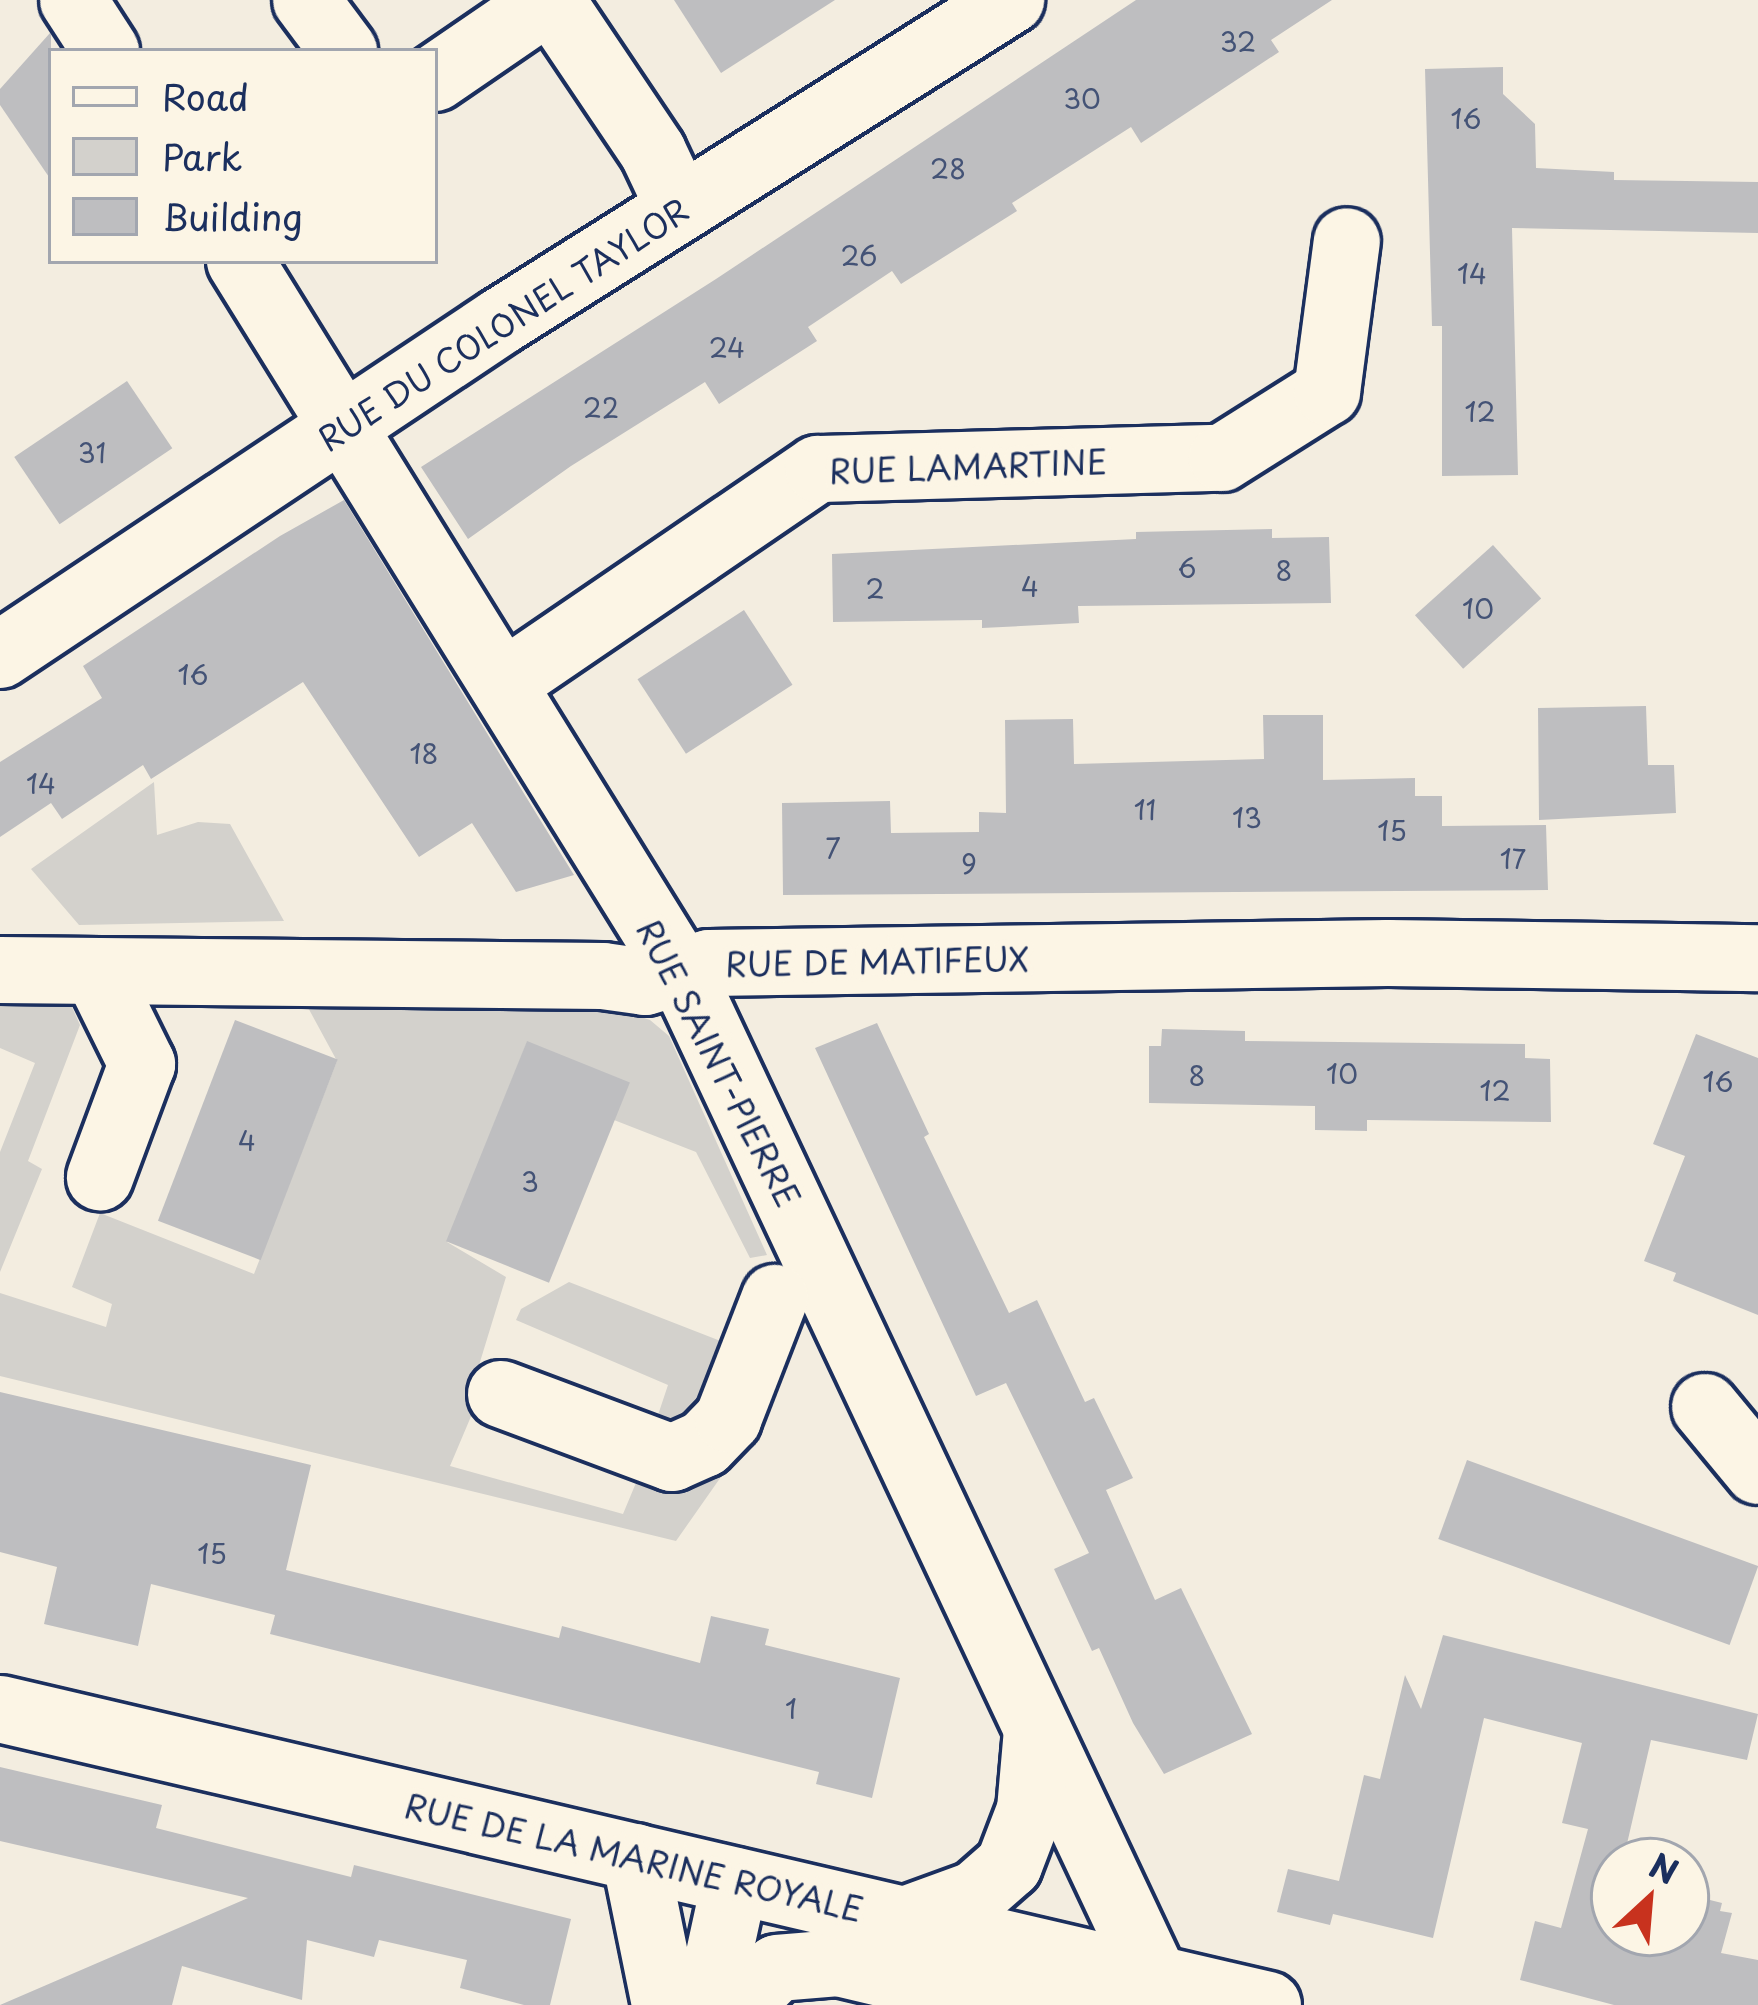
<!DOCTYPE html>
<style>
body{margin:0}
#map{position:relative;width:1758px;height:2005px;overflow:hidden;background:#f3ede0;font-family:"Playpen Sans",sans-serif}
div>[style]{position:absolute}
.green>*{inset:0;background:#d3d1cc}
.building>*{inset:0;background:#bebec0;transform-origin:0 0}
.roads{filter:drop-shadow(3px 0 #1b2f5e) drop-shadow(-3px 0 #1b2f5e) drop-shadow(0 3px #1b2f5e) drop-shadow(0 -3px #1b2f5e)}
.minor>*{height:66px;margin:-33px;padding:0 33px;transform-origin:33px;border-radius:33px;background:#fcf5e5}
.major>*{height:66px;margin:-33px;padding:0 33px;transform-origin:33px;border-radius:33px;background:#fcf5e5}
span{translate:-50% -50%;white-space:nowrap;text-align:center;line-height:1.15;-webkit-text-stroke:12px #fcf5e5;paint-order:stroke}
.number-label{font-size:27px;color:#445376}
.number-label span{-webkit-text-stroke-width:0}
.street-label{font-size:33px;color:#1b2f5e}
.legend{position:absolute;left:48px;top:48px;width:390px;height:216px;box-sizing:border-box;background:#fcf5e5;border:3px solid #a2a6af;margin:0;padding:15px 21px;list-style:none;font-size:36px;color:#1b2f5e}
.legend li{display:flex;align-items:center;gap:24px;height:60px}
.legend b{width:60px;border:3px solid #a2a6af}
.north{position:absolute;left:1590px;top:1837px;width:120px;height:120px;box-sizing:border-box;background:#fcf5e5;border:3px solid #a2a6af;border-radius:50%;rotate:26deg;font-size:33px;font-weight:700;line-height:48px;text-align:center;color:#1b2f5e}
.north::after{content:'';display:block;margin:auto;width:42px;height:54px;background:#c8321e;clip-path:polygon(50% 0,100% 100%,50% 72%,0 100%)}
</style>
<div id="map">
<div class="green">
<div style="clip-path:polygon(154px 782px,157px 835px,198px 822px,230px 824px,284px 921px,79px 925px,31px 869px)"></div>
<div style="clip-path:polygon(305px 1002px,609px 1006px,650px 1020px,669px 1036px,767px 1255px,750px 1258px,696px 1152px,614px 1120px,527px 1042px,447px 1242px,506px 1277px,476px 1375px,486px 1381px,450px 1466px,623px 1514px,638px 1478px,737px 1454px,676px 1541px,0 1376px,0 1293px,106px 1327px,112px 1304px,72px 1287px,100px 1213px,254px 1274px,337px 1061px)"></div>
<div style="clip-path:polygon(71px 1005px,80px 1025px,28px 1161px,42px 1169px,0 1272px,0 1152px,35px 1063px,0 1048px,0 1006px)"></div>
<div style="clip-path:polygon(569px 1282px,736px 1347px,692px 1427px,666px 1430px,658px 1415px,668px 1385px,516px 1320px,521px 1309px)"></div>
</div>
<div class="building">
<div style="clip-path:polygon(674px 0,835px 0,721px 73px)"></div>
<div style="clip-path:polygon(1136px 0,1332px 0,1271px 40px,1279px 52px,1141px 143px,1131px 127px,1012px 203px,1017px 211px,901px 284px,892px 271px,808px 327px,817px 341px,719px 404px,705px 382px,571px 466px,468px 539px,421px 467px,716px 279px)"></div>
<div style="clip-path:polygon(50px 33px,51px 35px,51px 180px,0 105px,0 89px)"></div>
<div style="clip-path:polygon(1503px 67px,1503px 94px,1535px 124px,1536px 168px,1614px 172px,1614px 180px,1758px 182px,1758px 233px,1512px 228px,1518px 475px,1442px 476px,1442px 326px,1432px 326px,1425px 69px)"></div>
<div style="left:127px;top:381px;width:81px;height:136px;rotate:56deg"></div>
<div style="clip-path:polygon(344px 500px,574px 875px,516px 892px,472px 823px,419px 857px,303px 682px,151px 779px,143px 765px,62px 819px,51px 803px,0 837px,0 762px,102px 698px,83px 666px,280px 536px)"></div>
<div style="clip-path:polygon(1272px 529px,1272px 538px,1329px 537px,1331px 603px,1078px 606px,1079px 623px,982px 628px,982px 620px,833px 622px,832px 554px,1136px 539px,1136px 532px)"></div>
<div style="left:1493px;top:545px;width:72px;height:105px;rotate:48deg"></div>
<div style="left:744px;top:610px;width:89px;height:127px;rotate:57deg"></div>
<div style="clip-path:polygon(1646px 706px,1648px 765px,1674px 765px,1676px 813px,1539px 820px,1538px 708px)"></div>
<div style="clip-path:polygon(1263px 715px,1323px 715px,1323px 780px,1415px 778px,1415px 796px,1442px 796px,1442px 826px,1546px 825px,1548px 890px,783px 895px,782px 803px,890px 801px,891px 833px,979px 832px,979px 812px,1006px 813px,1005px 720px,1073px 719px,1074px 764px,1264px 759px)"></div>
<div style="left:235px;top:1020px;width:110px;height:215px;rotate:21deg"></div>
<div style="clip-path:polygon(877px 1023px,929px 1134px,924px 1137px,1009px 1313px,1037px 1300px,1085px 1402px,1094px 1398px,1133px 1478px,1106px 1490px,1155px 1600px,1181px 1588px,1252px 1734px,1164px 1774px,1133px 1723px,1099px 1648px,1092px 1651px,1054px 1569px,1089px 1553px,1006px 1383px,976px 1396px,815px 1048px)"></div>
<div style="clip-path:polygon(1162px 1029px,1245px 1031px,1245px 1041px,1525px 1044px,1525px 1058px,1550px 1059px,1551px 1122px,1367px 1120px,1367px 1131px,1315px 1130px,1315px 1106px,1149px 1103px,1149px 1046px,1161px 1046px)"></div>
<div style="clip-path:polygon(1696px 1034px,1758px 1058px,1758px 1315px,1673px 1281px,1676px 1273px,1644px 1261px,1685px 1156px,1653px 1144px)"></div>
<div style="left:527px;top:1041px;width:111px;height:216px;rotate:22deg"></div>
<div style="clip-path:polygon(0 1392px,311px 1465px,286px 1570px,559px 1638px,562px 1626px,700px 1663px,711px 1616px,769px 1629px,765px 1645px,900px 1678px,872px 1798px,816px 1784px,819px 1772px,270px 1634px,275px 1615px,151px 1584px,138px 1646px,44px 1624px,57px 1567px,0 1552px)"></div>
<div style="left:1467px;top:1460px;width:310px;height:84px;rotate:20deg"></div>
<div style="clip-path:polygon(1443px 1635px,1758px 1714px,1747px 1760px,1651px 1740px,1623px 1861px,1614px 1861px,1614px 1933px,1686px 1933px,1686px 1894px,1722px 1903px,1720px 1911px,1732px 1913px,1721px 1953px,1758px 1960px,1758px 2005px,1614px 2005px,1520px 1980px,1535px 1921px,1561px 1928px,1588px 1829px,1562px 1823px,1582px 1743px,1484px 1718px,1433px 1938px,1333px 1914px,1330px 1925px,1277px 1912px,1288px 1869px,1339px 1881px,1364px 1775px,1380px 1779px,1405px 1675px,1421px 1709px)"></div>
<div style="clip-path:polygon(0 1767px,162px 1805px,156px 1828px,351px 1877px,354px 1865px,571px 1919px,550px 2005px,524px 2005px,460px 1988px,467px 1960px,379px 1940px,374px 1957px,307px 1940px,302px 2000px,182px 1966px,172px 2005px,0 2005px,248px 1898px,0 1841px)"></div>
</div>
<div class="roads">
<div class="minor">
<div style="left:73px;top:0;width:61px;rotate:57.1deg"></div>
<div style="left:306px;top:0;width:64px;rotate:53.3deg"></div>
<div style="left:551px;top:0;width:183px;rotate:56.1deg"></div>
<div style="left:653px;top:152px;width:61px;rotate:64.7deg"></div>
<div style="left:435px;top:78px;width:138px;rotate:-34.4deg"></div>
<div style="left:240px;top:261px;width:839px;rotate:58.2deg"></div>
<div style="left:682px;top:974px;width:1111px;rotate:64.8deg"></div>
<div style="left:504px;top:683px;width:380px;rotate:-34.3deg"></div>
<div style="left:818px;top:469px;width:404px;rotate:-1.6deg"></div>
<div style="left:1222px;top:458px;width:124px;rotate:-32.2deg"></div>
<div style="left:1327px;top:392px;width:152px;rotate:-82.5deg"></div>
<div style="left:0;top:970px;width:603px;rotate:0.57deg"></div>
<div style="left:603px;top:976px;width:42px;rotate:8.1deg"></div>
<div style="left:645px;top:982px;width:67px;rotate:-16.5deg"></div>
<div style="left:709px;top:963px;width:679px;rotate:-0.84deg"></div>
<div style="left:1388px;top:953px;width:370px;rotate:0.8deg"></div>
<div style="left:97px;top:973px;width:102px;rotate:63.7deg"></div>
<div style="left:142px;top:1064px;width:121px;rotate:110.4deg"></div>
<div style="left:501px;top:1394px;width:183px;rotate:20.5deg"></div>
<div style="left:672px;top:1458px;width:35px;rotate:-24deg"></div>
<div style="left:704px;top:1444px;width:35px;rotate:-46deg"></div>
<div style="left:728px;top:1419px;width:130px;rotate:-68.8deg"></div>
<div style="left:1705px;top:1407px;width:83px;rotate:50.4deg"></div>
<div style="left:635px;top:1857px;width:151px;rotate:78.5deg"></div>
<div style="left:905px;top:1920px;width:76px;rotate:-20.1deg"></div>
<div style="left:976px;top:1894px;width:44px;rotate:-41.3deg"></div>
<div style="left:1009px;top:1865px;width:59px;rotate:-69.1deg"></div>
<div style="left:1030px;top:1810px;width:80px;rotate:-85deg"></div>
<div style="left:708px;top:2005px;width:127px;rotate:-77.7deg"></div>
<div style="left:740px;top:2005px;width:52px;rotate:-45deg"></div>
<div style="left:777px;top:1968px;width:61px;rotate:-4.7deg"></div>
<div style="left:838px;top:1963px;width:144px;rotate:13.3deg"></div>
<div style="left:978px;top:1996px;width:83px;rotate:2.1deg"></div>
<div style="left:1061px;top:1999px;width:118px;rotate:-2.9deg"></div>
</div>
<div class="major">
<div style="left:0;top:655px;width:602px;rotate:-33.69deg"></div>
<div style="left:501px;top:321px;width:603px;rotate:-32.19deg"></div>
<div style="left:0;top:1709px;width:1302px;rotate:13.14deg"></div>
</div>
</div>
<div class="number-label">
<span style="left:1238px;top:41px">32</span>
<span style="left:1082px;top:98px">30</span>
<span style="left:1466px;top:118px">16</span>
<span style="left:948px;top:168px">28</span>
<span style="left:859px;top:255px">26</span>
<span style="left:1472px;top:273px">14</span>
<span style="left:727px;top:347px">24</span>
<span style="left:601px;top:407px">22</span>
<span style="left:1480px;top:411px">12</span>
<span style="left:92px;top:452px">31</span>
<span style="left:1187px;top:567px">6</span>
<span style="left:1284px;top:570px">8</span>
<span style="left:1030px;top:586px">4</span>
<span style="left:875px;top:588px">2</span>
<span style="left:1478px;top:608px">10</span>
<span style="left:193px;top:674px">16</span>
<span style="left:424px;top:753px">18</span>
<span style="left:41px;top:783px">14</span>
<span style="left:1145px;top:809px">11</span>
<span style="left:1247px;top:817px">13</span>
<span style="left:1392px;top:830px">15</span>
<span style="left:833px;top:848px">7</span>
<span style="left:1513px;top:858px">17</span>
<span style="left:969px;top:863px">9</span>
<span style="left:1342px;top:1073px">10</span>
<span style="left:1197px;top:1075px">8</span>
<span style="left:1718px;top:1081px">16</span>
<span style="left:1495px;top:1090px">12</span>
<span style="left:247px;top:1140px">4</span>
<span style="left:530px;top:1181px">3</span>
<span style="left:212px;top:1553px">15</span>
<span style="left:791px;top:1708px">1</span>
</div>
<div class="street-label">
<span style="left:503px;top:324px;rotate:-33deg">RUE DU COLONEL TAYLOR</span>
<span style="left:968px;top:466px;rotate:-2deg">RUE LAMARTINE</span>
<span style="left:877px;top:961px;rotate:-1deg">RUE DE MATIFEUX</span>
<span style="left:719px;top:1063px;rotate:63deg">RUE SAINT-PIERRE</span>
<span style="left:634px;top:1857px;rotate:13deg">RUE DE LA MARINE ROYALE</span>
</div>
<ul class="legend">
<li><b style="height:15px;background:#fcf5e5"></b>Road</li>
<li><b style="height:33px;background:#d3d1cc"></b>Park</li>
<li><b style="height:33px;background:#bebec0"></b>Building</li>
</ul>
<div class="north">N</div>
</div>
